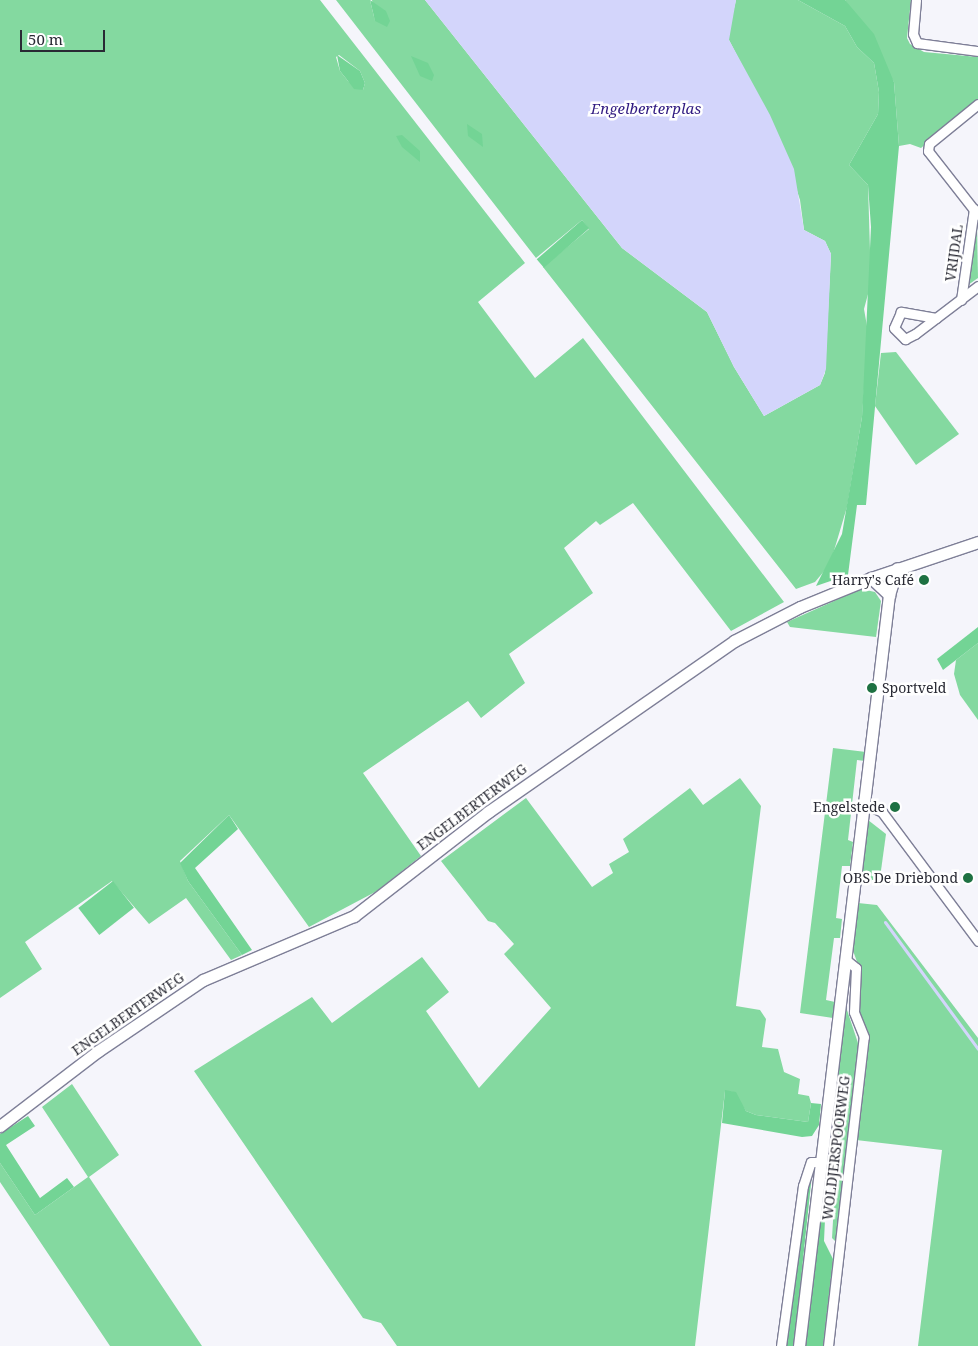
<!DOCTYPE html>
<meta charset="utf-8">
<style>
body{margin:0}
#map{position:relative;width:978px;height:1346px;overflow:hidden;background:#f5f5fb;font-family:"Noto Serif",serif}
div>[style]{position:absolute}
.green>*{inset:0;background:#84d9a0}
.forest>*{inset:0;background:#73d495;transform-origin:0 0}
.water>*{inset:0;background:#d3d5fb}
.stream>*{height:3px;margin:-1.5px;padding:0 1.5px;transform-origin:1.5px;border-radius:1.5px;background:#d3d5fb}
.roads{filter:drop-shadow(1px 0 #7e7f97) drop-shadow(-1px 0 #7e7f97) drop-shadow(0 1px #7e7f97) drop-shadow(0 -1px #7e7f97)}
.minor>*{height:9px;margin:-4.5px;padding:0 4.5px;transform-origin:4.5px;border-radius:4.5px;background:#fff}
.tertiary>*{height:11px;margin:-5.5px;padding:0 5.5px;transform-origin:5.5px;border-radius:5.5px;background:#fff}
.dots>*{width:14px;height:14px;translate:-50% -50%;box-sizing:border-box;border:2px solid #fff;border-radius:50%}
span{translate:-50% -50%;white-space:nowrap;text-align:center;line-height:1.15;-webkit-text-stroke:5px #fff;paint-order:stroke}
.street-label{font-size:14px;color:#292a34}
.poi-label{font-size:14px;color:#292a34}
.right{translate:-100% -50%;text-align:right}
.left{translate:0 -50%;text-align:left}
.water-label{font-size:15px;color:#301a81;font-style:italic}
.scale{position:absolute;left:20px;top:30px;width:85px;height:22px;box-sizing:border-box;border:2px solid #292a34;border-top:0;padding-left:6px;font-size:15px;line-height:18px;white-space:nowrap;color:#292a34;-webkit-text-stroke:4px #fff;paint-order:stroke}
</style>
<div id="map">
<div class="green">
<div style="clip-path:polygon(evenodd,0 0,320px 0,525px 263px,478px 302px,535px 378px,583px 338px,784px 602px,731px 631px,633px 503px,600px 525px,596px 521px,564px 548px,593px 593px,509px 654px,525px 683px,481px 718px,468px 701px,363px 773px,421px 856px,377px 891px,309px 927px,229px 815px,180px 861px,188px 881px,242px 955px,231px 960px,186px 898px,149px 924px,112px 881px,25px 942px,42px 969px,0 998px,0 0,339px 55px,360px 71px,365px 83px,363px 90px,348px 81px,340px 71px,336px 57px,339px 55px)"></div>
<div style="clip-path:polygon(336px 0,370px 0,375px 21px,372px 0,425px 0,622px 248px,707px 312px,734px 367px,764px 416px,820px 385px,825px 373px,831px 254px,825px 241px,804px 230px,800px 200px,780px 139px,729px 40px,729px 29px,736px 0,798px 0,845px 26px,857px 47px,874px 63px,879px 92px,878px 114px,849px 165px,868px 185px,871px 283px,864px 309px,868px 332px,862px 417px,847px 507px,830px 564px,815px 582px,796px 589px,543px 267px,589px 229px,582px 220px,536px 258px)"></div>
<div style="clip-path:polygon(845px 0,911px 0,907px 38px,910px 44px,924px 52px,978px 57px,978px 99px,921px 148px,910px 144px,899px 146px,894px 82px)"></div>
<div style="clip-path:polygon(977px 223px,978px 278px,968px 285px)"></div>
<div style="clip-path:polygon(896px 352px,959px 434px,916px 465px,875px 406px,881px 353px)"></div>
<div style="clip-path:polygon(861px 589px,875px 592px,881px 601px,876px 637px,790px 627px,787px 622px)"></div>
<div style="clip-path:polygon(978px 643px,978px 720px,960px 695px,954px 674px,956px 660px)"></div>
<div style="clip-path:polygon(833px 748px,866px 752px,865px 761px,857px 760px,848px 840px,853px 842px,850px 866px,842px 866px,836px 918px,842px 919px,840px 938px,834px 938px,826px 1000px,835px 1002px,833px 1018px,800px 1013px)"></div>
<div style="clip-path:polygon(740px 778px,761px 806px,736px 1006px,760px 1010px,766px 1019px,762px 1047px,778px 1049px,784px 1072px,800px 1079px,798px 1094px,809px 1096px,811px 1103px,808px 1122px,756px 1115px,746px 1111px,733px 1092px,725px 1091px,695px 1346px,397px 1346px,381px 1323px,363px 1318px,194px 1071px,312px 997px,332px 1023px,422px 957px,449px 992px,426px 1011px,479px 1088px,551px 1008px,504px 954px,514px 944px,495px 923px,488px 921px,441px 861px,526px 798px,592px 887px,613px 873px,609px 864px,629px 852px,623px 839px,690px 788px,703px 805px)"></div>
<div style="clip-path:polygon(868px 820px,886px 834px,879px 885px,861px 876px)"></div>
<div style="clip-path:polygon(858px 903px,877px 905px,978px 1038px,978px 1346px,918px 1346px,942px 1150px,856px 1140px,868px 1031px,858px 1012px,860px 970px,852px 948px)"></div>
<div style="clip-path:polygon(845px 1004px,860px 1049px,836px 1242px,832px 1238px,838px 1134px,832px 1113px)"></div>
<div style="clip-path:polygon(72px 1084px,119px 1155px,89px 1177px,202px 1346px,110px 1346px,0 1182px,0 1163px,35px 1215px,88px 1177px,42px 1107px)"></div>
</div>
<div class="forest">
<div style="clip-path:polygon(370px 0,386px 11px,390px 21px,387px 27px,375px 21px)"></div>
<div style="clip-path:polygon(798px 0,845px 0,874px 34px,894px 82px,899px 146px,866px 505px,857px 505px,848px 575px,816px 586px,842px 534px,862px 417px,871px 227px,868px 185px,849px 165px,878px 114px,879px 92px,874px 63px,857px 47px,845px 26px)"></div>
<div style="clip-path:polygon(337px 55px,360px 71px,365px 83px,363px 90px,354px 89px,348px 81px,340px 71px)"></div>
<div style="clip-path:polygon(411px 56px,428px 63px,434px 75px,432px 81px,420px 76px)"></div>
<div style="clip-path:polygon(467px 124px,482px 134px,483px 147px,468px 136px)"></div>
<div style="clip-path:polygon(402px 135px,420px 151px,420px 162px,402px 147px,396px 136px)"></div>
<div style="left:582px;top:220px;width:11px;height:60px;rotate:49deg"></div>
<div style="clip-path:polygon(978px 627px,978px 643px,943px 670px,937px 659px)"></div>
<div style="clip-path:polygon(229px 815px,238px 829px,195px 868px,252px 950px,242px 955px,188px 881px,180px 863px)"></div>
<div style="left:113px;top:881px;width:34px;height:44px;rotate:52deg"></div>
<div style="clip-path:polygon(725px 1090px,736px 1092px,746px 1111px,756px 1115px,808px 1122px,811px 1103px,821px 1104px,819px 1125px,812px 1136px,802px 1137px,722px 1123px)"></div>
<div style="clip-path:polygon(28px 1116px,35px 1126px,6px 1145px,40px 1198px,67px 1178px,74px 1187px,35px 1215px,0 1163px,0 1134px)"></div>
<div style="clip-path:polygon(829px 1132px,824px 1241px,833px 1259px,823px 1346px,804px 1346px)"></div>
<div style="clip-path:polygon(812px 1174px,794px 1346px,784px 1346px,807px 1184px)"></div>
</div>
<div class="water">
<div style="clip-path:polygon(425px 0,736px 0,729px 40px,770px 115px,794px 169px,804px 230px,825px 241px,831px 254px,826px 369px,820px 385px,764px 416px,734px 367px,707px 312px,622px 248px)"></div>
</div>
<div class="stream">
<div style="left:885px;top:922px;width:157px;rotate:53.8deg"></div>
</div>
<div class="roads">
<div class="minor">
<div style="left:916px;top:0;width:34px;rotate:95deg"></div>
<div style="left:913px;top:34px;width:10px;rotate:66deg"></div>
<div style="left:917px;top:43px;width:62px;rotate:7.5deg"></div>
<div style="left:978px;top:104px;width:63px;rotate:140.8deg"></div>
<div style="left:929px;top:144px;width:7px;rotate:98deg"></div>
<div style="left:928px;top:151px;width:81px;rotate:52deg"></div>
<div style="left:961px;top:300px;width:92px;rotate:-81.9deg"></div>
<div style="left:936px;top:318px;width:36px;rotate:-170deg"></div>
<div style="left:901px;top:312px;width:17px;rotate:114deg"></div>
<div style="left:894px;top:328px;width:16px;rotate:45deg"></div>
<div style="left:905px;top:339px;width:11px;rotate:-27deg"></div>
<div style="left:915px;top:334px;width:79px;rotate:-37.3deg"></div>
<div style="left:865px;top:804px;width:19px;rotate:25deg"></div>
<div style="left:882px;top:812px;width:161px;rotate:53.3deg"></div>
<div style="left:781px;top:1346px;width:162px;rotate:-82.2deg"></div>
<div style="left:803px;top:1186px;width:25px;rotate:-72deg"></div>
<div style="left:811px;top:1162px;width:10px"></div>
<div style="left:828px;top:1346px;width:311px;rotate:-83.4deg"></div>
<div style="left:864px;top:1037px;width:27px;rotate:-112deg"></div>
<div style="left:854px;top:1012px;width:44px;rotate:-87.4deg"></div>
<div style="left:856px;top:968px;width:13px;rotate:-141deg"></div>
</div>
<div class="tertiary">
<div style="left:871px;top:578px;width:25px;rotate:43deg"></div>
<div style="left:0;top:1126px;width:123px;rotate:-37.4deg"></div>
<div style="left:98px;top:1051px;width:127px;rotate:-34.1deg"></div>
<div style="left:203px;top:980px;width:164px;rotate:-23deg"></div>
<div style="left:354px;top:916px;width:170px;rotate:-37.8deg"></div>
<div style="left:488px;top:812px;width:300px;rotate:-34.8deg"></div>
<div style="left:734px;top:641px;width:74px;rotate:-27.3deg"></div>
<div style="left:800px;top:607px;width:77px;rotate:-22.2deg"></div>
<div style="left:871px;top:578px;width:113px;rotate:-18.6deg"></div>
<div style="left:799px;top:1346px;width:756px;rotate:-83.17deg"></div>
<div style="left:889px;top:595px;width:28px;rotate:-73deg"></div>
</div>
</div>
<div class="dots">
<div style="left:924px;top:580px;background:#1e7142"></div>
<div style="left:872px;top:688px;background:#1e7142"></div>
<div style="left:895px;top:807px;background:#1e7142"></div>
<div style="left:968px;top:878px;background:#1e7142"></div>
</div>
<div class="street-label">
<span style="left:954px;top:253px;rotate:-82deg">VRIJDAL</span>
<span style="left:472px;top:807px;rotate:-37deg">ENGELBERTERWEG</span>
<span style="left:128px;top:1014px;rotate:-35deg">ENGELBERTERWEG</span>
<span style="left:836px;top:1148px;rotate:-83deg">WOLDJERSPOORWEG</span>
</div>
<div class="poi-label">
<span class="right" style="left:914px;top:580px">Harry's Café</span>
<span class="left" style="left:882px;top:688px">Sportveld</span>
<span class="right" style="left:885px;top:807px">Engelstede</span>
<span class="right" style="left:958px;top:878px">OBS De Driebond</span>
</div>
<div class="water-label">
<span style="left:646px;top:109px">Engelberterplas</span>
</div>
<div class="scale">50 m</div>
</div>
